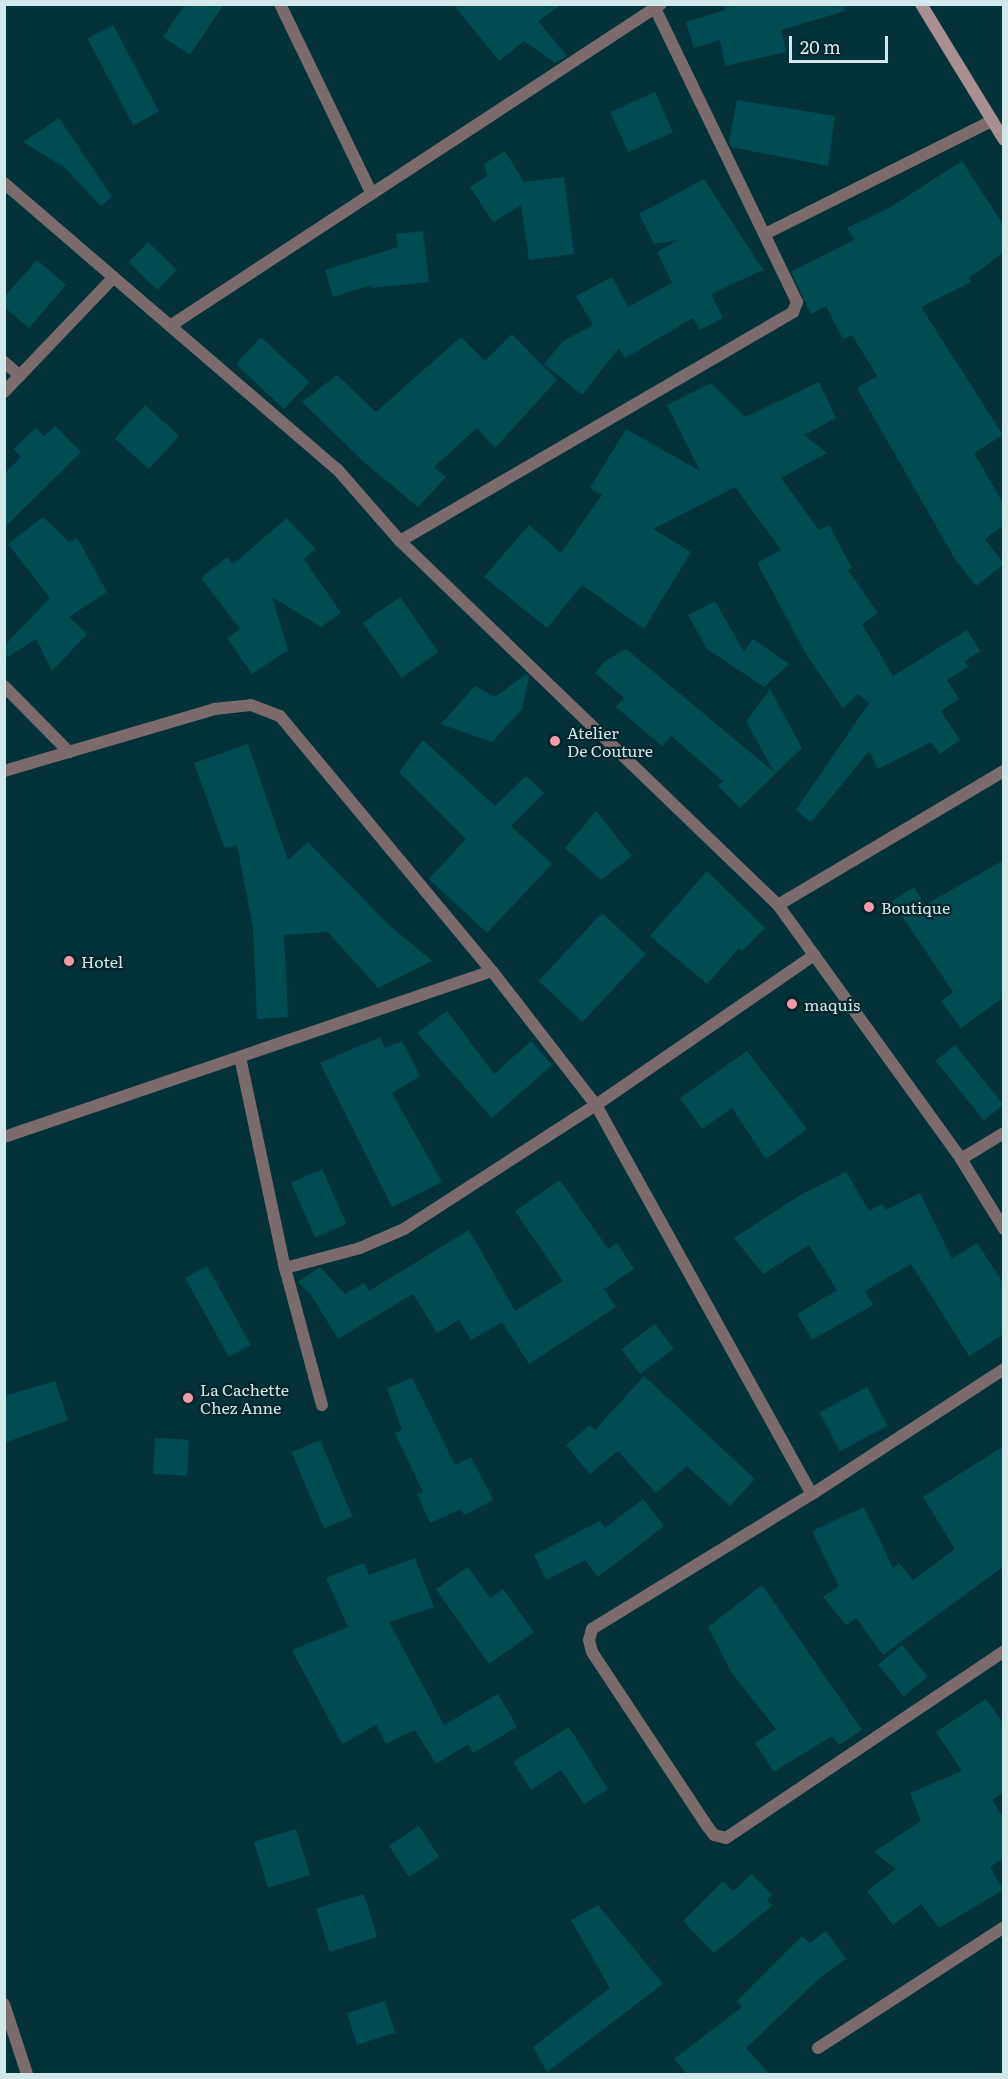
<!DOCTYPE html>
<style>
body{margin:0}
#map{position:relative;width:1008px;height:2079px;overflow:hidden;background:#033338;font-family:Literata,serif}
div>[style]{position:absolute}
.building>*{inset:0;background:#004c53;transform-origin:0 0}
.street>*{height:12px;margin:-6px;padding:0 6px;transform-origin:6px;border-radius:6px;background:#7c6b6d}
.secondary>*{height:12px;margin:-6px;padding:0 6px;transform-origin:6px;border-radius:6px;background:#a98e92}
.dots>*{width:16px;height:16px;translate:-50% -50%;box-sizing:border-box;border:3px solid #05272b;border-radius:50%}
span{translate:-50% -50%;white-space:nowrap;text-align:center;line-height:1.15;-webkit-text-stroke:4.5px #05272b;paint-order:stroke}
.poi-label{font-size:16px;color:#d1e7ea}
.left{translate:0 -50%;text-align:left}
.frame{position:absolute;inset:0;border:6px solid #d1e7ea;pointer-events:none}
.scale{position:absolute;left:789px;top:36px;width:99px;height:27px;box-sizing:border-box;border:3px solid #d1e7ea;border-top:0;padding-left:8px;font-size:18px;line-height:21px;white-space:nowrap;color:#d1e7ea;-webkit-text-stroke:4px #05272b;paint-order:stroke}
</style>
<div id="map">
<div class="building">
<div style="clip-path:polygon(185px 4px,224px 4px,190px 55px,163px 37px)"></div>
<div style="clip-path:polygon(453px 4px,562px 4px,538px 21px,567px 56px,555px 63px,524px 41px,499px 61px)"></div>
<div style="clip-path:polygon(724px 4px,844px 4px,845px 11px,781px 30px,786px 52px,725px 66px,720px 40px,694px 48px,686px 22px,725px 10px)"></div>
<div style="left:113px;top:25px;width:98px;height:29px;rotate:62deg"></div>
<div style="left:655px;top:92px;width:44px;height:49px;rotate:66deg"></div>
<div style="clip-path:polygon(737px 100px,835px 116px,828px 166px,731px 147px,729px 142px)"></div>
<div style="clip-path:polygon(59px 118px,112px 197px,101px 206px,64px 167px,23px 142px)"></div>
<div style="clip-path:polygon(505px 151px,524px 182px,564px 177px,574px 254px,529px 260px,521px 205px,493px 222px,470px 187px,487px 176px,484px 164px)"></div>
<div style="clip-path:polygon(962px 161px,1004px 226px,1004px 252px,969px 278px,971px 282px,921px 307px,1003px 435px,974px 453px,1004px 505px,1004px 525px,985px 539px,1004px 564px,976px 586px,955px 559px,857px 388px,877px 376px,852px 335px,843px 339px,826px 306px,811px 314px,791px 272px,854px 240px,847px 228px,889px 208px)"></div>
<div style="clip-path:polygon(704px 179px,763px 270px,711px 294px,723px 318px,700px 330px,693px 318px,625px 358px,619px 348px,582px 395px,544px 364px,563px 341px,593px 325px,576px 296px,612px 277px,628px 307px,672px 283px,657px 252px,678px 240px,654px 244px,639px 214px)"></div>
<div style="clip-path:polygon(423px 231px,429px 282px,372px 288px,371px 285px,333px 297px,325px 270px,398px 247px,396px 234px)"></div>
<div style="left:148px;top:242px;width:40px;height:28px;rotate:44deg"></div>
<div style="clip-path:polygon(37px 260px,66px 285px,29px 328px,4px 307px,4px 297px)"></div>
<div style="clip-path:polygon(512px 334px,557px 380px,495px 448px,477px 428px,434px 467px,446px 477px,418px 507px,365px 463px,302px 402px,337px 375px,376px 412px,461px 337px,485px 361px)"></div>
<div style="left:261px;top:337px;width:66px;height:37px;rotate:43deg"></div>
<div style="clip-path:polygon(819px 382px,836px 418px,804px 435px,827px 453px,781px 478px,819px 530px,829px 525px,852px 568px,848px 570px,878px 613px,862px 624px,893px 676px,967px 630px,980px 651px,965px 661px,968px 667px,947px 680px,959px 699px,941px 711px,960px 740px,940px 754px,931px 742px,878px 769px,869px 751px,811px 822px,796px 810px,869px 703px,858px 694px,843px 708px,806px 654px,757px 563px,781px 550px,735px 487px,653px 529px,691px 552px,644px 629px,582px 585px,547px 628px,484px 577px,529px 525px,561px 553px,602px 495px,590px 488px,626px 429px,700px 471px,667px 405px,711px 383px,745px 417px)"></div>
<div style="left:145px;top:405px;width:46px;height:45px;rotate:42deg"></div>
<div style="clip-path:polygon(55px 426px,81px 452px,4px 528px,4px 474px,21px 457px,13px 449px,36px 428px,44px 436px)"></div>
<div style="clip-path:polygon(43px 517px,69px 542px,77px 538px,107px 592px,69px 617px,87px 634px,52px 671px,36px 639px,8px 657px,4px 653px,4px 646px,50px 598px,8px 544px)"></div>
<div style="clip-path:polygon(287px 518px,315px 549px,304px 559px,341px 613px,321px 627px,272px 597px,288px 650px,252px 674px,227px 638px,240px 629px,201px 578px,227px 557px,233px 564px)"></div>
<div style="left:400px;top:597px;width:67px;height:45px;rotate:55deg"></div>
<div style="clip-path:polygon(715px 601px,744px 652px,753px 639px,789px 664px,764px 687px,707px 649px,688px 615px)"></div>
<div style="clip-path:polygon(626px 649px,774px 772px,746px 721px,770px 689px,802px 748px,740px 808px,718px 786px,723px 781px,671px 736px,662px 746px,616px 707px,624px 698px,595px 673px,605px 661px)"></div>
<div style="clip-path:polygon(526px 674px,529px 676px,522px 709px,492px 742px,441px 724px,475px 686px,495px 697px)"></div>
<div style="clip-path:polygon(423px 740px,495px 806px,526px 776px,544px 793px,511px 826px,552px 864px,487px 933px,429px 879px,466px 839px,399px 772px)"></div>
<div style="clip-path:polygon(248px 744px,288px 860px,308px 842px,388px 924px,432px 961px,378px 988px,328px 932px,284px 935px,288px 1017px,257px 1019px,253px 927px,237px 845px,225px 849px,194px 763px)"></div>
<div style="clip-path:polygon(596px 811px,632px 856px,601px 880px,565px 848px)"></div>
<div style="clip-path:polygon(1004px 860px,1004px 997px,961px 1028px,941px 1001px,953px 992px,892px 901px,914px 887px,925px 905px)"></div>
<div style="clip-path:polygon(707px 871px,765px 928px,742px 951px,739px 948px,707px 984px,650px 936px)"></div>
<div style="left:602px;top:913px;width:60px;height:93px;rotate:43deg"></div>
<div style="clip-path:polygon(447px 1011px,494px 1074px,531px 1041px,552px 1065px,492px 1118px,417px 1033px)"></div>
<div style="clip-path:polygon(380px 1037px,385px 1048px,402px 1041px,420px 1076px,392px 1093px,442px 1182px,392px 1207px,320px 1063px)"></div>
<div style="left:955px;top:1045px;width:77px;height:25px;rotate:51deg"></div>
<div style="clip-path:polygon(747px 1051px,807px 1129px,766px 1159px,732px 1108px,702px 1129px,680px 1098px)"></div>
<div style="left:322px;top:1169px;width:60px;height:34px;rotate:66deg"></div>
<div style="clip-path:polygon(846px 1172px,869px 1211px,882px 1204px,886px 1210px,920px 1193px,952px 1259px,977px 1243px,1004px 1284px,1004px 1334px,969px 1356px,911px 1264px,865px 1291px,873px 1305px,812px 1340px,797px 1314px,837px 1290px,809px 1245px,763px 1274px,734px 1238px,797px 1197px)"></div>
<div style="clip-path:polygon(560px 1180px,608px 1249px,617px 1243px,634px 1269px,604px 1289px,616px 1307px,529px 1364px,502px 1322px,471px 1340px,459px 1320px,437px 1333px,413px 1294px,338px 1339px,311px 1295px,298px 1282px,320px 1267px,345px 1294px,364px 1283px,369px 1291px,469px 1230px,515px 1311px,563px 1281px,515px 1211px)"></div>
<div style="left:207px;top:1266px;width:90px;height:25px;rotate:61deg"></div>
<div style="left:655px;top:1324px;width:31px;height:42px;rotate:53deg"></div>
<div style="clip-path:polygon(644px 1376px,755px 1479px,730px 1506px,687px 1466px,656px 1493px,618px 1451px,590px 1474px,566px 1445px,590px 1425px,595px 1430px)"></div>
<div style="clip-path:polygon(412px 1378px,455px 1465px,471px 1457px,493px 1500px,464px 1515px,461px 1509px,430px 1523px,417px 1494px,423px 1492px,395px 1433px,402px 1430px,387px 1388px)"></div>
<div style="clip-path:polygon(55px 1381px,68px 1420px,4px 1443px,4px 1396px)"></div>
<div style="left:867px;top:1387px;width:44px;height:54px;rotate:62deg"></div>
<div style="left:155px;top:1438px;width:34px;height:36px;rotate:3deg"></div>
<div style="left:320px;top:1440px;width:83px;height:31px;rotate:67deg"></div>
<div style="clip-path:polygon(1004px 1446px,1004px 1566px,883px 1655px,856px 1618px,846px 1625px,823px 1597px,839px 1586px,812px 1531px,864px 1507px,893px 1568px,899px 1563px,913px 1580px,955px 1549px,923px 1497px)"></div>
<div style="clip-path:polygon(643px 1499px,664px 1526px,598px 1577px,585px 1560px,546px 1580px,534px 1555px,600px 1521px,605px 1528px)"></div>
<div style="clip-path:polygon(415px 1558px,434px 1607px,389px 1622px,444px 1725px,498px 1694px,517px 1727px,473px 1753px,468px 1744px,436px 1764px,415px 1730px,386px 1744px,376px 1725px,342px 1744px,292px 1650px,348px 1627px,326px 1578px,364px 1563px,369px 1575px)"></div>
<div style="clip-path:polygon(468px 1567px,490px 1598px,503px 1589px,534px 1632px,489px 1664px,436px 1589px)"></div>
<div style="clip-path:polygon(762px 1585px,862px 1730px,839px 1745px,832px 1736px,774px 1772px,755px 1743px,776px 1729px,731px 1672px,708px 1627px)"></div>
<div style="left:902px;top:1645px;width:41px;height:31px;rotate:51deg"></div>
<div style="clip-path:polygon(986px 1699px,1004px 1724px,1004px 1792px,992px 1800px,1004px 1819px,1004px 1858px,990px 1867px,1003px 1890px,939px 1928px,921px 1904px,893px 1925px,867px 1891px,896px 1869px,874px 1852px,921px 1821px,910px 1793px,962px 1771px,936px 1732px)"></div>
<div style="clip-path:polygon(569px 1727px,608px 1789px,584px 1804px,561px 1770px,531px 1790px,513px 1762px)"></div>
<div style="left:419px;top:1826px;width:37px;height:36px;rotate:57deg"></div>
<div style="left:296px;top:1829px;width:48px;height:44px;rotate:73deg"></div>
<div style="clip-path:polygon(752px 1874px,772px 1895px,767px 1900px,773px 1905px,714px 1953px,683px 1921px,723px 1881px,733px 1891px)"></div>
<div style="left:364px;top:1894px;width:45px;height:50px;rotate:73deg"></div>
<div style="clip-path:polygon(598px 1905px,663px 1984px,547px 2072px,533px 2047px,610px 1988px,571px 1920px)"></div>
<div style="clip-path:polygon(826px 1931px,846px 1959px,821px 1977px,746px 2048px,769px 2074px,687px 2074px,674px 2059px,742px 2007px,737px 2001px,802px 1936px,810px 1943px)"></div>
<div style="left:385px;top:2001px;width:33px;height:40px;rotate:72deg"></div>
</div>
<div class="street">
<div style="left:280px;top:4px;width:211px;rotate:64.2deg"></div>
<div style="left:4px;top:183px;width:439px;rotate:40.7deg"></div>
<div style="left:337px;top:469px;width:96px;rotate:48.8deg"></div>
<div style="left:400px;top:541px;width:525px;rotate:43.92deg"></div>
<div style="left:778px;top:905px;width:313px;rotate:54.2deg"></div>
<div style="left:961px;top:1159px;width:82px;rotate:58.4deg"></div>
<div style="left:765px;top:234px;width:254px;rotate:-26.5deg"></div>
<div style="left:170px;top:326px;width:587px;rotate:-33.26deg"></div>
<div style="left:4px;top:362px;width:21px;rotate:41deg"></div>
<div style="left:4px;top:392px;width:159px;rotate:-46.3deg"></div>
<div style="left:400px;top:541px;width:455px;rotate:-30.2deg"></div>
<div style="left:793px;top:312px;width:11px;rotate:-68deg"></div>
<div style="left:797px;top:302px;width:326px;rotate:-115.8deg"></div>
<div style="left:4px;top:686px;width:93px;rotate:45.4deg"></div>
<div style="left:4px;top:771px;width:219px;rotate:-16.4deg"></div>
<div style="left:214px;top:709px;width:37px;rotate:-6deg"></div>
<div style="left:251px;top:705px;width:31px;rotate:21deg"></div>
<div style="left:280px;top:716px;width:332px;rotate:50.3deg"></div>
<div style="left:778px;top:905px;width:263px;rotate:-30.7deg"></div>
<div style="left:240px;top:1057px;width:216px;rotate:78deg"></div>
<div style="left:285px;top:1268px;width:142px;rotate:74.9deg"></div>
<div style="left:4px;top:1137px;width:515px;rotate:-18.79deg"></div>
<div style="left:492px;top:971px;width:170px;rotate:52.2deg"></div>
<div style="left:596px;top:1105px;width:445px;rotate:61deg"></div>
<div style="left:961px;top:1159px;width:50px;rotate:-31.2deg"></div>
<div style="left:285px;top:1268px;width:78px;rotate:-14.9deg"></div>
<div style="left:360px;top:1248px;width:48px;rotate:-23.4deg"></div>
<div style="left:404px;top:1229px;width:229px;rotate:-32.9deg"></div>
<div style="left:596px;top:1105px;width:265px;rotate:-34.5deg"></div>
<div style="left:1004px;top:1369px;width:229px;rotate:146.9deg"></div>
<div style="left:812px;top:1494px;width:258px;rotate:148.5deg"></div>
<div style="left:592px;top:1629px;width:11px;rotate:105deg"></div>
<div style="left:589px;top:1640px;width:12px;rotate:76deg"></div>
<div style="left:592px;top:1652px;width:210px;rotate:56.5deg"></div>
<div style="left:708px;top:1827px;width:10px;rotate:53deg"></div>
<div style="left:714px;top:1835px;width:12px;rotate:14deg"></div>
<div style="left:726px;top:1838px;width:335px;rotate:-33.9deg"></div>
<div style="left:4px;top:2004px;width:74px;rotate:71.8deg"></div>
<div style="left:818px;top:2048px;width:222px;rotate:-33deg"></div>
</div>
<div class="secondary">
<div style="left:921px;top:4px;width:159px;rotate:58.6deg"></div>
</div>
<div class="dots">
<div style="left:555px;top:741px;background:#f39aaa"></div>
<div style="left:869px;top:907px;background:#f39aaa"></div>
<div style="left:69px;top:961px;background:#f39aaa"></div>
<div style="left:792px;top:1004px;background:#f39aaa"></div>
<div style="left:188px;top:1398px;background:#f39aaa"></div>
</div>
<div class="poi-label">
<span class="left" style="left:567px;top:741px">Atelier<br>De Couture</span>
<span class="left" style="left:881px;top:907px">Boutique</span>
<span class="left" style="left:81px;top:961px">Hotel</span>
<span class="left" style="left:804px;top:1004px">maquis</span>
<span class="left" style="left:200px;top:1398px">La Cachette<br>Chez Anne</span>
</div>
<div class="frame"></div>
<div class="scale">20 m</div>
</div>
